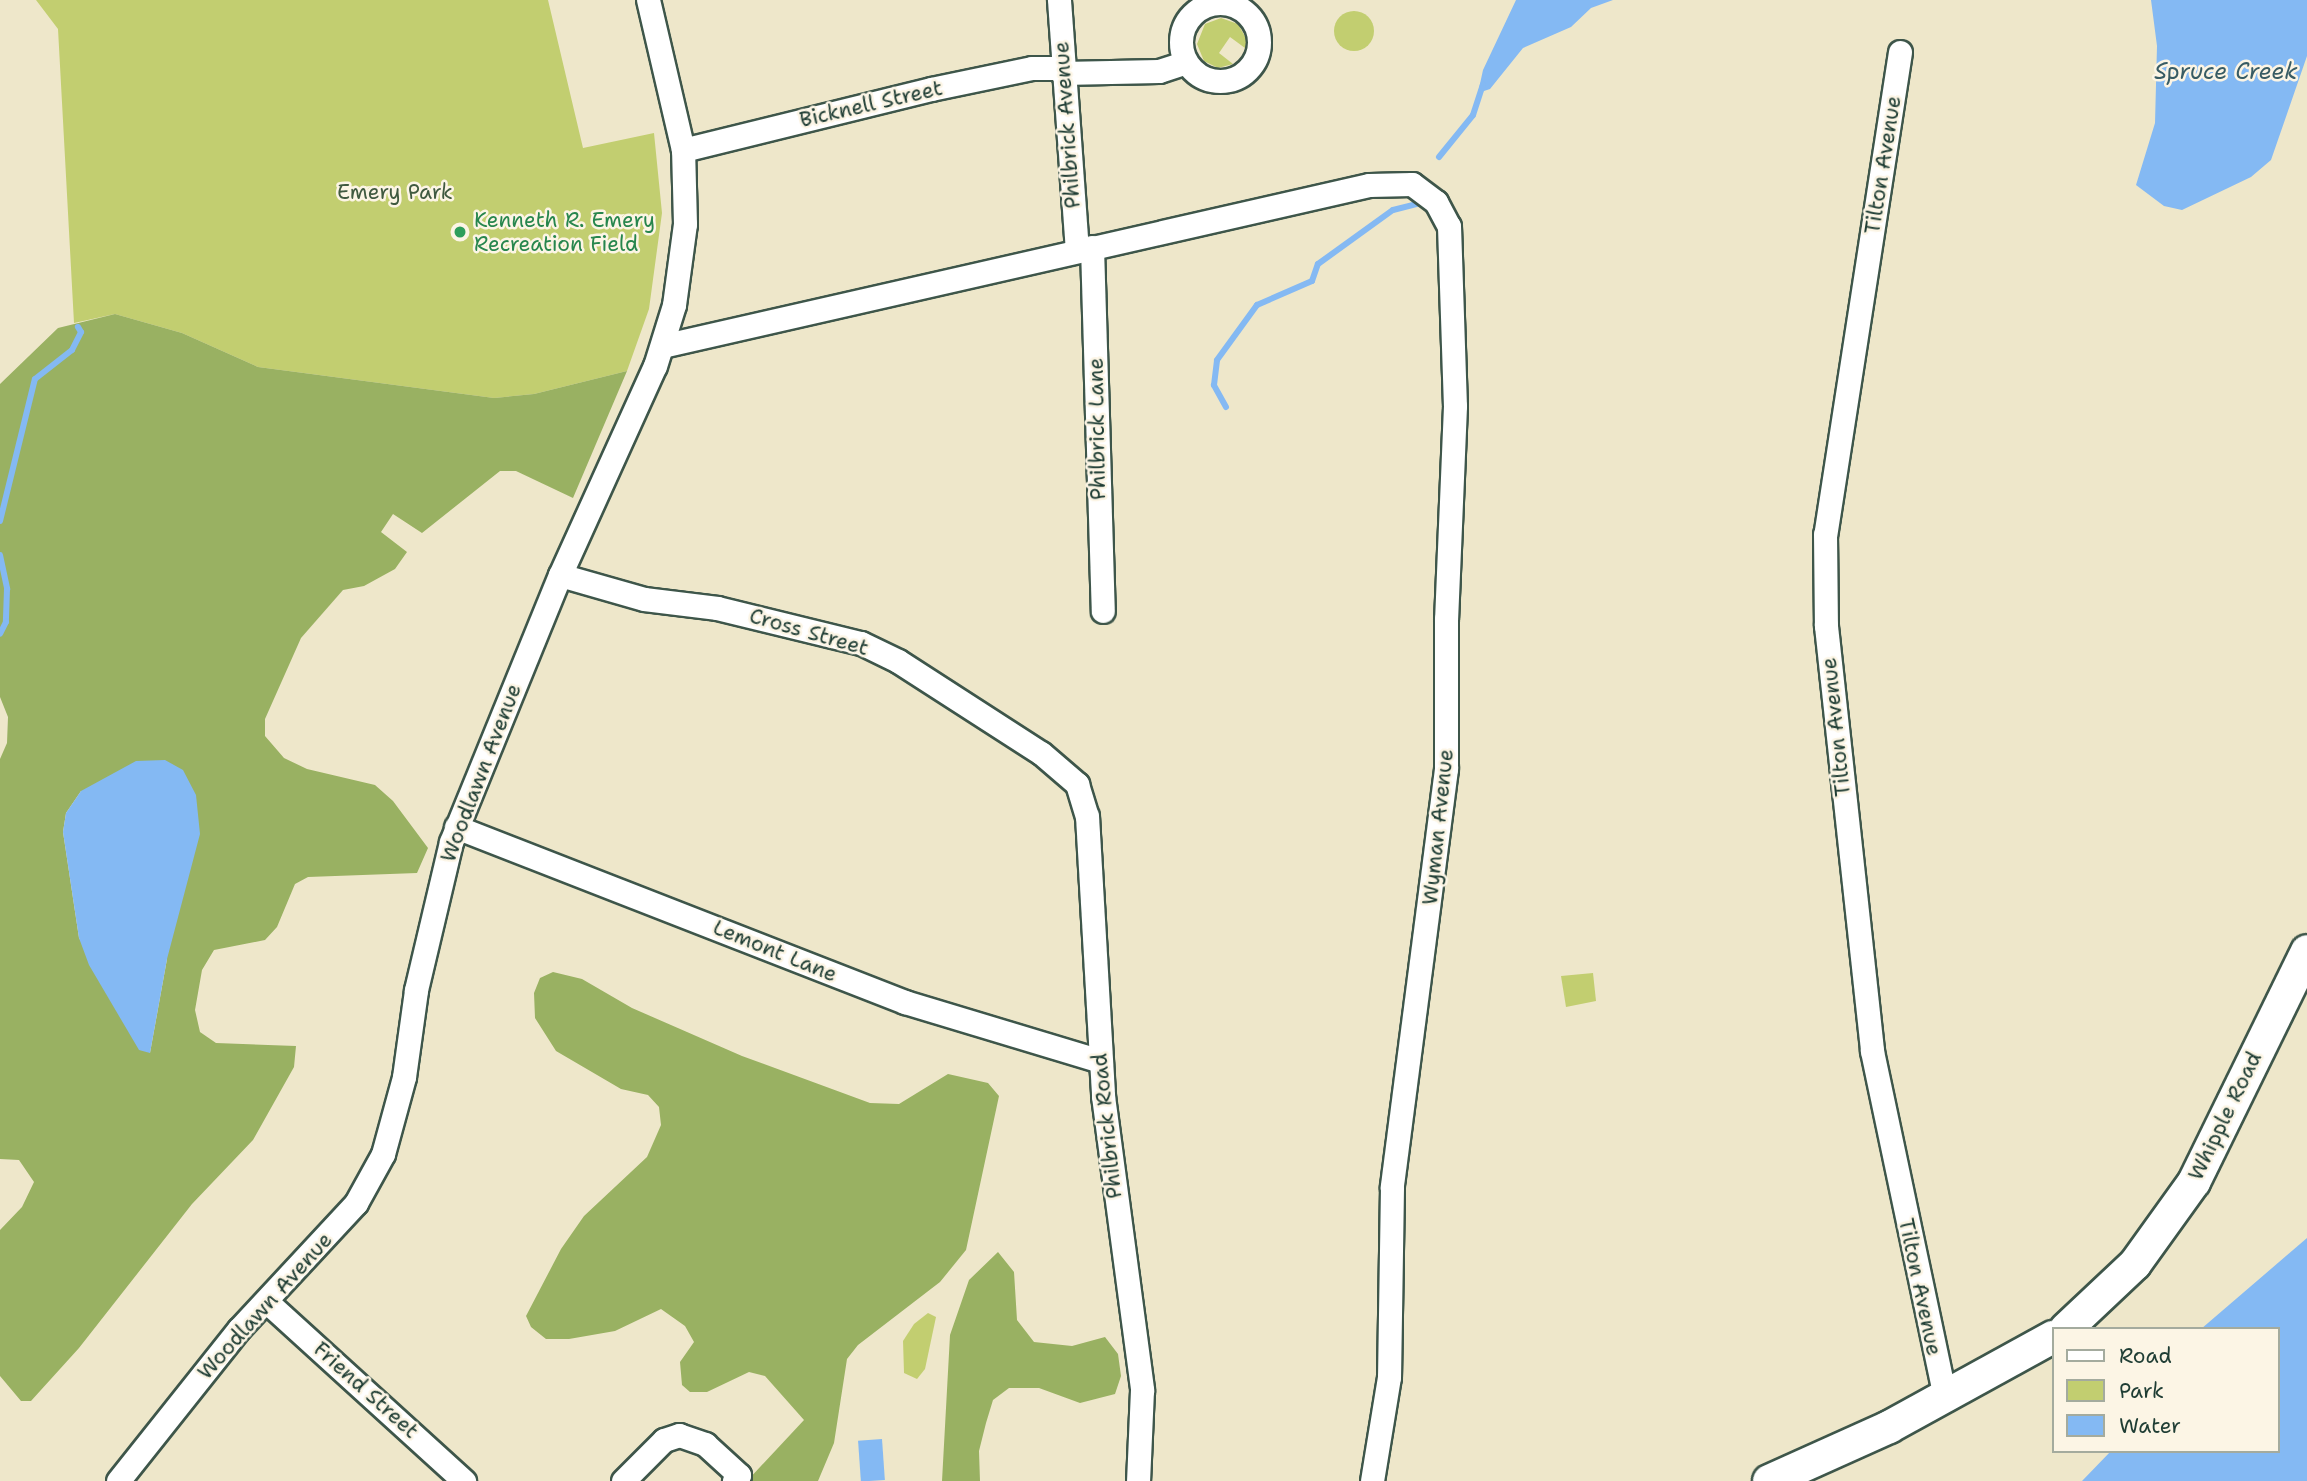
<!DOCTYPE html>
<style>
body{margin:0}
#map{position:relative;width:2307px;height:1481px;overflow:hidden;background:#eee7ca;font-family:"Shantell Sans",sans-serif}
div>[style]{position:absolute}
.green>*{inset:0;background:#c2ce70}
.round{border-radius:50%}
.forest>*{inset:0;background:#99b162}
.water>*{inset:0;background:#84b9f3;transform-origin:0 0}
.stream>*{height:6px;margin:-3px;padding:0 3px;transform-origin:3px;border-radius:3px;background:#84b9f3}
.roads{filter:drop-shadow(2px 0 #3e564a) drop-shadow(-2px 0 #3e564a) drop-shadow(0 2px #3e564a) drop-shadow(0 -2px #3e564a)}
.minor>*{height:23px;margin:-11.5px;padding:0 11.5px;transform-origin:11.5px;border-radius:11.5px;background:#fff}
.minor>.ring{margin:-11.5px;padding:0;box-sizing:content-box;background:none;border:23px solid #fff;border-radius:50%}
.secondary>*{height:32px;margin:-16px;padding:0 16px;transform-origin:16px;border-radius:16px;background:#fff}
.dots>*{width:19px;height:19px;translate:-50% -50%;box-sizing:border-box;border:4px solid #fcf5e5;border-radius:50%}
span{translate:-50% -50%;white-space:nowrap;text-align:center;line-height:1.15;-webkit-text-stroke:5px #fcf5e5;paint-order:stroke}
.street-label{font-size:21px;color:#1f3d34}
.park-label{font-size:21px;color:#405a40}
.leisure-label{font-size:21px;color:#27864d}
.left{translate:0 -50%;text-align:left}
.water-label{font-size:23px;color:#385c64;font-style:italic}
.legend{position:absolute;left:2052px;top:1327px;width:228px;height:126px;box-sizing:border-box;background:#fcf5e5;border:2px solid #a4ab9e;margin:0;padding:9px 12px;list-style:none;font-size:21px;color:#1f3d34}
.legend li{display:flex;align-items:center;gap:14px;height:35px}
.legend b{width:35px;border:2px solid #a4ab9e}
</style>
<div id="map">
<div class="green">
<div style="clip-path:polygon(36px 0,548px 0,583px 148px,654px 133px,662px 213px,649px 309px,627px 371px,534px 394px,494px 398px,258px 367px,182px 333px,115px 314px,74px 323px,58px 29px)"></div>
<div class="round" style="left:1334px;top:11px;width:40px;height:40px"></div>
<div style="clip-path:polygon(1221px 18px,1238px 24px,1247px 40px,1245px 48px,1230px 37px,1219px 53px,1233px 64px,1218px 68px,1204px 61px,1197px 44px,1205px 24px)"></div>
<div style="clip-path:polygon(1593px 973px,1596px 1001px,1566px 1007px,1561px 976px)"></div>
<div style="clip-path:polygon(928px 1313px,936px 1317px,925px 1369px,917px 1379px,904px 1373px,903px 1341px,914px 1324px)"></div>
</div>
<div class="forest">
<div style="clip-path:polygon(evenodd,115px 314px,182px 333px,258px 367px,494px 398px,534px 394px,627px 371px,573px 498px,516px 471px,500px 471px,422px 533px,393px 514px,381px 532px,407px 552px,395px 569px,364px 586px,343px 590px,301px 638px,265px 719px,265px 736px,284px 758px,307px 769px,375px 785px,393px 801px,428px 848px,417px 873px,308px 877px,295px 884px,277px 927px,265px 940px,214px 950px,202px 970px,195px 1010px,200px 1032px,216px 1043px,296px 1046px,294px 1067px,253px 1140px,192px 1204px,79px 1348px,31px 1401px,21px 1401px,0 1376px,0 1230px,22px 1207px,34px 1182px,19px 1160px,0 1159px,0 759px,7px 743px,8px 717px,0 697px,0 384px,58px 328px,115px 314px,81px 791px,167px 959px,150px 1053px,79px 938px,63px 832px,66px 813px,81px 791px)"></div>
<div style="clip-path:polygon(553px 972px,582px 979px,632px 1008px,742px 1056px,870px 1103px,899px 1104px,948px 1074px,988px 1083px,999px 1096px,966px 1250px,940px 1282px,858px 1345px,847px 1359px,834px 1443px,818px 1481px,747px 1481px,804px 1420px,765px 1376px,749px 1372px,707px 1392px,690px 1392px,682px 1385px,680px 1362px,694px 1342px,685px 1326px,661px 1309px,615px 1331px,569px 1339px,546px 1339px,531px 1327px,526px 1316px,561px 1249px,584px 1216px,647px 1157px,661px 1125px,659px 1107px,648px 1095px,621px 1089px,556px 1051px,535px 1018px,534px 993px,540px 978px)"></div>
<div style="clip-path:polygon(998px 1252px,1014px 1272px,1017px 1320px,1034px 1342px,1072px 1346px,1105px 1337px,1118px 1354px,1121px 1376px,1115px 1394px,1080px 1403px,1039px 1388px,1009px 1388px,993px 1400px,986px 1423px,979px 1451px,980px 1481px,942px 1481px,950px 1335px,969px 1280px)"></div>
</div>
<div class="water">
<div style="clip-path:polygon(1516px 0,1613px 0,1591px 8px,1571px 27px,1523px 48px,1490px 89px,1478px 93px,1483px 70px)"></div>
<div style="clip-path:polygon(2151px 0,2307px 0,2307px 56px,2271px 160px,2251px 177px,2182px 210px,2164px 206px,2136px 185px,2155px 123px,2157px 46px)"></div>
<div style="clip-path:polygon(165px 760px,183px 770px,196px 795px,200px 834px,167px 959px,150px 1053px,139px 1050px,89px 965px,79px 938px,63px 832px,66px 813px,81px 791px,136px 761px)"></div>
<div style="clip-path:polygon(2307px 1238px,2307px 1481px,2082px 1481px,2111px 1451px,2277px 1451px,2277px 1329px,2201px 1329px)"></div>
<div style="left:882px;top:1439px;width:41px;height:24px;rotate:86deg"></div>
</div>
<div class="stream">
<div style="left:1439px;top:157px;width:54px;rotate:-51deg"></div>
<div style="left:1473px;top:115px;width:32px;rotate:-72deg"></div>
<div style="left:1226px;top:407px;width:25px;rotate:-119deg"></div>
<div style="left:1214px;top:385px;width:25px;rotate:-83deg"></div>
<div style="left:1217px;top:360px;width:68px;rotate:-54deg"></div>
<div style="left:1257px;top:305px;width:60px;rotate:-23.6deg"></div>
<div style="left:1312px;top:281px;width:18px;rotate:-71deg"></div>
<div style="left:1318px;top:264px;width:92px;rotate:-35.8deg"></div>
<div style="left:1393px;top:210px;width:25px;rotate:-14deg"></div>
<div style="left:0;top:521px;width:146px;rotate:-76.2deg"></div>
<div style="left:35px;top:379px;width:47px;rotate:-38.1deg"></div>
<div style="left:72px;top:350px;width:20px;rotate:-63deg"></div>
<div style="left:81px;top:332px;width:6px;rotate:-121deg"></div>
<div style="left:0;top:555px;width:35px;rotate:78deg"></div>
<div style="left:7px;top:589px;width:33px;rotate:92deg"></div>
<div style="left:6px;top:622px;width:13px;rotate:117deg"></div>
</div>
<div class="roads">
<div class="minor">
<div style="left:1059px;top:0;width:251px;rotate:85.9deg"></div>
<div class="ring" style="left:1181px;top:3px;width:55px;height:55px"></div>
<div style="left:1900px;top:52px;width:488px;rotate:98.8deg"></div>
<div style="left:1825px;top:534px;width:92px;rotate:89.4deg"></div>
<div style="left:1826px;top:626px;width:427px;rotate:83.8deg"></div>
<div style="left:1872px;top:1051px;width:355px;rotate:78.1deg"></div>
<div style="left:1062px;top:73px;width:97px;rotate:-1.2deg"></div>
<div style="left:1159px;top:71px;width:28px;rotate:-18deg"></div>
<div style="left:683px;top:150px;width:255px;rotate:-13.8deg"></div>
<div style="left:931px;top:89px;width:103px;rotate:-11.7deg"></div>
<div style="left:1032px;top:68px;width:29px"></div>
<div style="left:1092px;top:247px;width:364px;rotate:88.3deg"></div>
<div style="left:662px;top:346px;width:725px;rotate:-12.83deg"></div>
<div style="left:1369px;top:185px;width:43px;rotate:-1.3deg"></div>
<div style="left:1412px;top:184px;width:30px;rotate:37deg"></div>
<div style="left:1436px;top:202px;width:27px;rotate:62deg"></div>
<div style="left:1449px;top:226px;width:180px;rotate:88.1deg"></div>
<div style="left:1455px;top:406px;width:213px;rotate:92.4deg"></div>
<div style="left:1446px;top:619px;width:150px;rotate:90deg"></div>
<div style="left:1446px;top:769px;width:421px;rotate:97.4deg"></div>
<div style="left:1392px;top:1187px;width:190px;rotate:90.9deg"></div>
<div style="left:1389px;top:1377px;width:105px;rotate:99.3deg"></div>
<div style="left:560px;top:575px;width:87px;rotate:15.9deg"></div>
<div style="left:644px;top:599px;width:74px;rotate:7deg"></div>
<div style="left:717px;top:608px;width:148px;rotate:13.7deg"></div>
<div style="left:861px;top:643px;width:41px;rotate:25.9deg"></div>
<div style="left:898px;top:661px;width:170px;rotate:32.8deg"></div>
<div style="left:1041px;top:753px;width:48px;rotate:40.7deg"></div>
<div style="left:1077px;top:784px;width:34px;rotate:73deg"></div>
<div style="left:1087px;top:816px;width:280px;rotate:86.7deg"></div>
<div style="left:1103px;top:1096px;width:297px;rotate:82.4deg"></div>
<div style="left:1142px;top:1390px;width:91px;rotate:92.5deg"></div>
<div style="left:456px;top:827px;width:482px;rotate:21.3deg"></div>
<div style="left:905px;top:1002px;width:204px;rotate:16.8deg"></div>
<div style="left:266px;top:1301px;width:268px;rotate:42.3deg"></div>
<div style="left:118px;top:1481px;width:194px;rotate:-51.5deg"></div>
<div style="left:239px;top:1329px;width:172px;rotate:-47.1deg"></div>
<div style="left:356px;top:1203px;width:56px;rotate:-61.1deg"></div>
<div style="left:383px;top:1154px;width:80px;rotate:-74.7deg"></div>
<div style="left:404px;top:1077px;width:88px;rotate:-82.1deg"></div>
<div style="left:416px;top:990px;width:152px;rotate:-76.7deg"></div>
<div style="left:451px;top:842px;width:288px;rotate:-67.8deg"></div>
<div style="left:560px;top:575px;width:230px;rotate:-65.6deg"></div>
<div style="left:655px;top:366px;width:64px;rotate:-72.7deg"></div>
<div style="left:674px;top:305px;width:82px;rotate:-82.3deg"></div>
<div style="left:685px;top:224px;width:74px;rotate:-91.5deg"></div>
<div style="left:683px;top:150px;width:154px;rotate:-103.1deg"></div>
<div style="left:623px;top:1481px;width:58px;rotate:-45deg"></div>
<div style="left:664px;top:1440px;width:16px;rotate:-18deg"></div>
<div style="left:679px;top:1435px;width:28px;rotate:19deg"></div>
<div style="left:705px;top:1444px;width:46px;rotate:42.4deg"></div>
<div style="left:739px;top:1475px;width:8px;rotate:130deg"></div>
</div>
<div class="secondary">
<div style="left:2066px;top:1329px;width:95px;rotate:-43.3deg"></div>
<div style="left:2135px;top:1264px;width:101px;rotate:-54.3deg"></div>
<div style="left:2194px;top:1182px;width:257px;rotate:-63.9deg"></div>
<div style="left:1769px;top:1481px;width:132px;rotate:-24.2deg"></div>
<div style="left:1889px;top:1427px;width:187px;rotate:-28.8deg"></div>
</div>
</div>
<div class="dots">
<div style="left:460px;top:232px;background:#2e9e5b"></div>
</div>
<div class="street-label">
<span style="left:871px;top:104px;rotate:-13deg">Bicknell Street</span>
<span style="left:1067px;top:125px;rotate:-94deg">Philbrick Avenue</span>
<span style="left:1883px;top:165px;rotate:-81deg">Tilton Avenue</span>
<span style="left:1097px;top:429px;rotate:-91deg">Philbrick Lane</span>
<span style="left:809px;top:632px;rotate:16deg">Cross Street</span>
<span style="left:1836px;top:727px;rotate:-96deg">Tilton Avenue</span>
<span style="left:481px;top:773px;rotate:-69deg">Woodlawn Avenue</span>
<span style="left:1438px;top:827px;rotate:-84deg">Wyman Avenue</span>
<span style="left:775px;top:951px;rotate:22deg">Lemont Lane</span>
<span style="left:2225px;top:1116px;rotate:-64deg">Whipple Road</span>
<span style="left:1107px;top:1126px;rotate:-96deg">Philbrick Road</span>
<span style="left:1920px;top:1287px;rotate:78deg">Tilton Avenue</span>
<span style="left:265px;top:1306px;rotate:-48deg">Woodlawn Avenue</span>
<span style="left:366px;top:1390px;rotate:42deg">Friend Street</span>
</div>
<div class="park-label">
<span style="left:395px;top:192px">Emery Park</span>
</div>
<div class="leisure-label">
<span class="left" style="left:474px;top:232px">Kenneth R. Emery<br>Recreation Field</span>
</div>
<div class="water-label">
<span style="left:2226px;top:71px">Spruce Creek</span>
</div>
<ul class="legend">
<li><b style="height:9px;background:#fff"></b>Road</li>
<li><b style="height:19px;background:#c2ce70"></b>Park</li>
<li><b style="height:19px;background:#84b9f3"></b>Water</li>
</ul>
</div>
